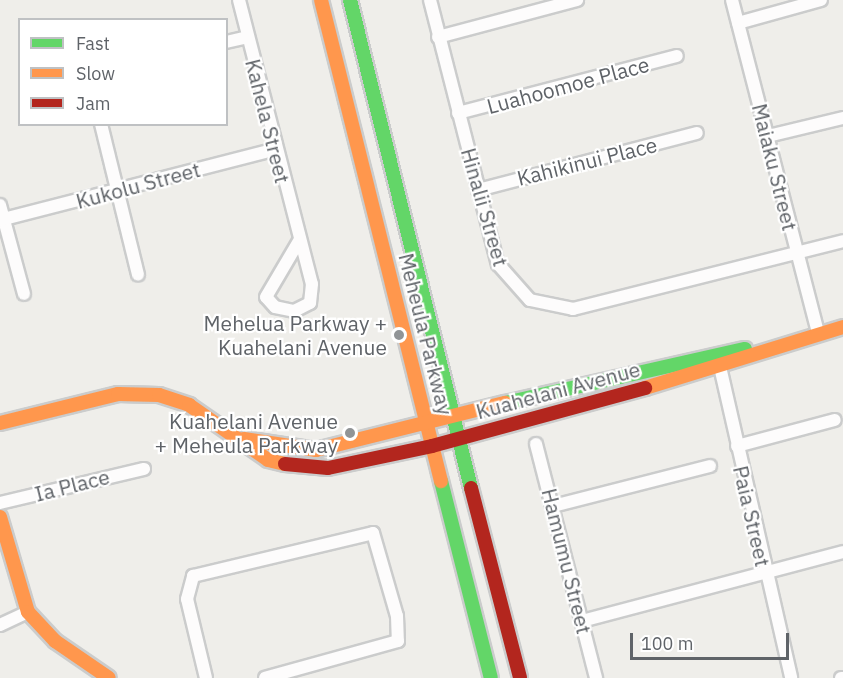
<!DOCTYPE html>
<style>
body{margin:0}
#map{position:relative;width:843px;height:678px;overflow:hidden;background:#efeeea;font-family:"IBM Plex Sans",sans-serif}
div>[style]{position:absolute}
.roads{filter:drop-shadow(2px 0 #cbcccc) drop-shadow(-2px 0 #cbcccc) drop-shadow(0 2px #cbcccc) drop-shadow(0 -2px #cbcccc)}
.street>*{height:12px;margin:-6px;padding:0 6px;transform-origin:6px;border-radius:6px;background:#fdfcfc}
.fast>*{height:14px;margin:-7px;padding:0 7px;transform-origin:7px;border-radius:7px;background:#63d668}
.slow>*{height:14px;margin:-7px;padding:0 7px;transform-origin:7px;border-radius:7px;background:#ff974d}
.jam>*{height:14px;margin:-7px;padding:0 7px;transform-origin:7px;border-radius:7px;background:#b3261e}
.dots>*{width:16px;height:16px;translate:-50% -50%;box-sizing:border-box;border:3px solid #fff;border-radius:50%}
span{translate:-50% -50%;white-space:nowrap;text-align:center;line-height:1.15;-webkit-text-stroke:4.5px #fff;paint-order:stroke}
.street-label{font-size:21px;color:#5f6368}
.poi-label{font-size:21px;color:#5f6368}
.right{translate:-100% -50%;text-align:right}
.legend{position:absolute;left:18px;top:18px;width:210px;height:108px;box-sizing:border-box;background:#fff;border:2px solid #bfc1c3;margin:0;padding:8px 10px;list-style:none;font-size:18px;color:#5f6368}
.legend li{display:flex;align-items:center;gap:12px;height:30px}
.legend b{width:30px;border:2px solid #bfc1c3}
.scale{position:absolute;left:630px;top:633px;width:159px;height:27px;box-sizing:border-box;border:3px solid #5f6368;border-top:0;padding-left:8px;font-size:18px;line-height:21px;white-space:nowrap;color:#5f6368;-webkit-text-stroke:4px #fff;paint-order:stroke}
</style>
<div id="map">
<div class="roads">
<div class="street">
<div style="left:239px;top:0;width:293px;rotate:75.6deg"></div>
<div style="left:312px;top:284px;width:19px;rotate:96deg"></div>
<div style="left:310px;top:303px;width:18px;rotate:153deg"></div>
<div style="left:294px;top:311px;width:19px;rotate:-168deg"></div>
<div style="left:275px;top:307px;width:13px;rotate:-132deg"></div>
<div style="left:266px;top:297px;width:65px;rotate:-59.5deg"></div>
<div style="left:430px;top:0;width:273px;rotate:75.6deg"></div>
<div style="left:498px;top:264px;width:48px;rotate:48.4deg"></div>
<div style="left:530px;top:300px;width:44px;rotate:11.8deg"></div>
<div style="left:573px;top:309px;width:278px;rotate:-14.1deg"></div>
<div style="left:732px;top:0;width:344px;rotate:75.5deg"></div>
<div style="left:738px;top:23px;width:86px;rotate:-15.5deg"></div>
<div style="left:438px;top:37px;width:144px;rotate:-14.9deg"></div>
<div style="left:226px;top:42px;width:22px;rotate:-13deg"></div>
<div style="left:458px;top:113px;width:226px;rotate:-14.6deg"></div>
<div style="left:101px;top:124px;width:155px;rotate:76.2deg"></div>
<div style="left:768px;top:136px;width:77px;rotate:-13.5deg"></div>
<div style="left:478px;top:190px;width:226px;rotate:-14.6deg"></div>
<div style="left:0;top:205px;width:92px;rotate:74.9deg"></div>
<div style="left:0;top:220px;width:285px;rotate:-14.4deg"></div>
<div style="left:718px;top:358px;width:328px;rotate:77.1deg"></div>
<div style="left:536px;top:444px;width:242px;rotate:75.6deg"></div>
<div style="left:737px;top:446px;width:101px;rotate:-14.9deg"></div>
<div style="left:0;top:503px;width:148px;rotate:-13.3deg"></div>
<div style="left:553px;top:506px;width:162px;rotate:-14.3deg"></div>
<div style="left:582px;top:621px;width:270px;rotate:-14.8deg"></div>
<div style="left:0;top:625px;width:31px;rotate:-25deg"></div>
<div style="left:206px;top:678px;width:81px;rotate:-103.5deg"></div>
<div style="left:187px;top:599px;width:24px;rotate:-75deg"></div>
<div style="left:193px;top:576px;width:185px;rotate:-13.4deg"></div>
<div style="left:373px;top:533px;width:86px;rotate:73.9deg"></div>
<div style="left:397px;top:616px;width:25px;rotate:88deg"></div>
<div style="left:398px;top:641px;width:138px;rotate:164.5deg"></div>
<div style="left:841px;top:678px;width:2px"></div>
</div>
<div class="fast">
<div style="left:350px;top:0;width:503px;rotate:76.07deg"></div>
<div style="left:505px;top:403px;width:246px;rotate:-12.7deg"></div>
<div style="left:441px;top:481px;width:203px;rotate:75.8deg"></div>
</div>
<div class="slow">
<div style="left:321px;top:0;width:496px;rotate:76deg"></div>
<div style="left:645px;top:388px;width:207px;rotate:-17.1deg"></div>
<div style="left:0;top:423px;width:122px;rotate:-13.8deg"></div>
<div style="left:118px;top:394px;width:41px;rotate:1.4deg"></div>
<div style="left:159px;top:395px;width:32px;rotate:18deg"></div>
<div style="left:189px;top:405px;width:96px;rotate:34.8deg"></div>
<div style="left:268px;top:460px;width:17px;rotate:13deg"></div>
<div style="left:244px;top:439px;width:73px;rotate:8.7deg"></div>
<div style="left:316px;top:450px;width:195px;rotate:-14deg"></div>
<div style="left:0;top:517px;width:99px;rotate:73.6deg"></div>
<div style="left:28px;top:612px;width:40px;rotate:47deg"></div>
<div style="left:55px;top:641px;width:65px;rotate:34.4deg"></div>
</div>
<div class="jam">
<div style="left:285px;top:464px;width:43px;rotate:5.3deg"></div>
<div style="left:328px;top:468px;width:106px;rotate:-11.9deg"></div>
<div style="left:432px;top:446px;width:221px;rotate:-15.2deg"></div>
<div style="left:471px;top:488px;width:196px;rotate:75.5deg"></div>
</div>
</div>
<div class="dots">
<div style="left:399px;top:335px;background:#919496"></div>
<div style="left:350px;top:433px;background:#919496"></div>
</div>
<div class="street-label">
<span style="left:568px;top:85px;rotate:-15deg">Luahoomoe Place</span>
<span style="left:268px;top:121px;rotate:76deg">Kahela Street</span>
<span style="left:587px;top:161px;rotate:-14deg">Kahikinui Place</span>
<span style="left:775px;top:167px;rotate:76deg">Maiaku Street</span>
<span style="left:138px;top:185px;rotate:-15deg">Kukolu Street</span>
<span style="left:485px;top:207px;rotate:74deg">Hinalii Street</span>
<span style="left:426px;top:334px;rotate:76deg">Meheula Parkway</span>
<span style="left:558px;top:390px;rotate:-15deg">Kuahelani Avenue</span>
<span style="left:72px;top:485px;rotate:-14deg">Ia Place</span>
<span style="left:752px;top:516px;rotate:77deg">Paia Street</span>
<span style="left:567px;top:561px;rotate:76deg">Hamumu Street</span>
</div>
<div class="poi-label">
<span class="right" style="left:387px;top:335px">Mehelua Parkway +<br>Kuahelani Avenue</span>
<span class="right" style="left:338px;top:433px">Kuahelani Avenue<br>+ Meheula Parkway</span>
</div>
<ul class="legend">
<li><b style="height:8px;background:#63d668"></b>Fast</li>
<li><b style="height:8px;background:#ff974d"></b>Slow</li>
<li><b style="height:8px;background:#b3261e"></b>Jam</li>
</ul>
<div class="scale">100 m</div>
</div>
